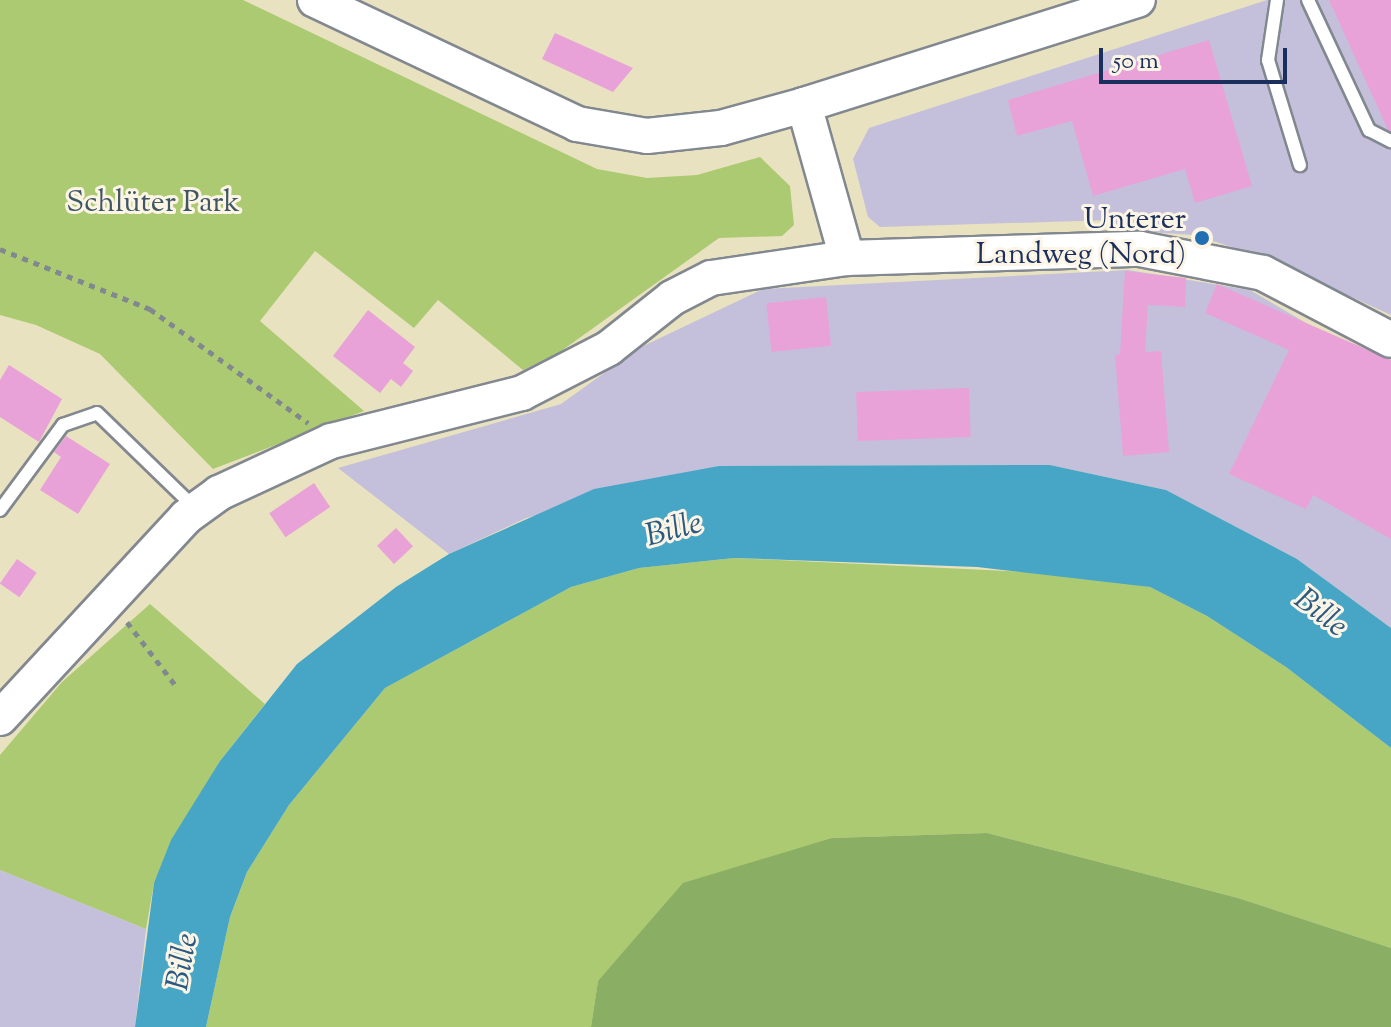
<!DOCTYPE html>
<meta charset="utf-8">
<style>
body{margin:0}
#map{position:relative;width:1391px;height:1027px;overflow:hidden;background:#e9e2c0;font-family:"Sorts Mill Goudy",serif}
div>[style]{position:absolute}
.industrial>*{inset:0;background:#c4c0db}
.green>*{inset:0;background:#acca72}
.forest>*{inset:0;background:#89ae64}
.water>*{inset:0;background:#47a6c6}
.building>*{inset:0;background:#e8a2d7;transform-origin:0 0}
.path>*{height:5px;margin-top:-2.5px;transform-origin:0;background:repeating-linear-gradient(90deg,#82888f 0 6px,transparent 0 12px)}
.roads{filter:drop-shadow(2px 0 #82888f) drop-shadow(-2px 0 #82888f) drop-shadow(0 2px #82888f) drop-shadow(0 -2px #82888f)}
.lane>*{height:12px;margin:-6px;padding:0 6px;transform-origin:6px;border-radius:6px;background:#fff}
.secondary>*{height:34px;margin:-17px;padding:0 17px;transform-origin:17px;border-radius:17px;background:#fff}
.dots>*{width:22px;height:22px;translate:-50% -50%;box-sizing:border-box;border:4px solid #fcf5e5;border-radius:50%}
span{translate:-50% -50%;white-space:nowrap;text-align:center;line-height:1.15;-webkit-text-stroke:6px #fcf5e5;paint-order:stroke}
.park-label{font-size:30px;color:#3f5663}
.poi-label{font-size:30px;color:#1b2f5e}
.right{translate:-100% -50%;text-align:right}
.water-label{font-size:32px;color:#2a5982;font-style:italic}
.scale{position:absolute;left:1099px;top:48px;width:188px;height:36px;box-sizing:border-box;border:4px solid #1b2f5e;border-top:0;padding-left:10px;font-size:24px;line-height:28px;white-space:nowrap;color:#1b2f5e;-webkit-text-stroke:6px #fcf5e5;paint-order:stroke}
</style>
<div id="map">
<div class="industrial">
<div style="clip-path:polygon(1267px 0,1391px 0,1391px 315px,1266px 258px,1194px 235px,1119px 230px,1113px 220px,880px 227px,868px 217px,853px 159px,869px 128px)"></div>
<div style="clip-path:polygon(1128px 270px,1250px 290px,1391px 373px,1391px 628px,1297px 559px,1166px 490px,1050px 465px,719px 466px,526px 518px,449px 554px,338px 468px,561px 404px,639px 348px,763px 289px)"></div>
<div style="clip-path:polygon(0 870px,146px 929px,135px 1027px,0 1027px)"></div>
</div>
<div class="green">
<div style="clip-path:polygon(0 0,243px 0,597px 169px,647px 178px,697px 175px,760px 157px,790px 186px,794px 225px,782px 236px,719px 238px,557px 354px,523px 370px,438px 300px,414px 328px,315px 251px,260px 321px,364px 411px,213px 469px,100px 354px,36px 325px,0 315px)"></div>
<div style="clip-path:polygon(734px 558px,1071px 574px,1150px 587px,1207px 616px,1286px 667px,1391px 748px,1391px 948px,1238px 898px,987px 833px,832px 838px,598px 981px,591px 1027px,206px 1027px,230px 917px,247px 872px,289px 805px,385px 688px,571px 587px,639px 568px)"></div>
<div style="clip-path:polygon(150px 604px,265px 704px,220px 761px,154px 883px,146px 929px,0 870px,0 755px,62px 682px)"></div>
</div>
<div class="forest">
<div style="clip-path:polygon(987px 833px,1238px 898px,1391px 948px,1391px 1027px,591px 1027px,598px 981px,683px 883px,832px 838px)"></div>
</div>
<div class="water">
<div style="clip-path:polygon(1050px 465px,1166px 490px,1297px 559px,1391px 628px,1391px 748px,1286px 667px,1207px 616px,1150px 587px,977px 567px,734px 558px,639px 568px,571px 587px,385px 688px,289px 805px,247px 872px,230px 917px,206px 1027px,135px 1027px,154px 883px,171px 840px,220px 761px,297px 664px,396px 587px,449px 554px,594px 489px,719px 466px)"></div>
</div>
<div class="building">
<div style="clip-path:polygon(1329px 0,1391px 0,1391px 131px,1388px 130px)"></div>
<div style="clip-path:polygon(555px 33px,633px 68px,613px 92px,542px 59px)"></div>
<div style="clip-path:polygon(1209px 40px,1252px 186px,1195px 203px,1185px 169px,1093px 196px,1072px 121px,1017px 136px,1008px 100px)"></div>
<div style="clip-path:polygon(1125px 271px,1186px 278px,1185px 307px,1148px 305px,1145px 352px,1161px 351px,1169px 452px,1123px 456px,1115px 355px,1120px 354px)"></div>
<div style="clip-path:polygon(1217px 284px,1391px 360px,1391px 539px,1313px 495px,1306px 509px,1229px 474px,1289px 350px,1205px 313px)"></div>
<div style="left:826px;top:297px;width:49px;height:60px;rotate:84deg"></div>
<div style="clip-path:polygon(368px 310px,415px 347px,403px 363px,413px 371px,401px 387px,391px 379px,380px 393px,333px 356px)"></div>
<div style="clip-path:polygon(9px 365px,62px 399px,39px 442px,0 417px,0 380px)"></div>
<div style="left:969px;top:388px;width:49px;height:113px;rotate:88deg"></div>
<div style="clip-path:polygon(66px 436px,110px 464px,78px 514px,40px 490px,61px 457px,54px 452px)"></div>
<div style="left:314px;top:483px;width:29px;height:54px;rotate:56deg"></div>
<div style="left:396px;top:528px;width:25px;height:26px;rotate:47deg"></div>
<div style="left:17px;top:559px;width:24px;height:30px;rotate:35deg"></div>
</div>
<div class="path">
<div style="left:0;top:249px;width:162px;rotate:21.8deg"></div>
<div style="left:150px;top:309px;width:195px;rotate:35.8deg"></div>
<div style="left:127px;top:622px;width:81px;rotate:52.6deg"></div>
</div>
<div class="roads">
<div class="lane">
<div style="left:1277px;top:0;width:61px;rotate:98.5deg"></div>
<div style="left:1268px;top:60px;width:110px;rotate:73.1deg"></div>
<div style="left:1308px;top:0;width:144px;rotate:64.9deg"></div>
<div style="left:1369px;top:130px;width:25px;rotate:27deg"></div>
<div style="left:0;top:510px;width:106px;rotate:-53.5deg"></div>
<div style="left:63px;top:425px;width:36px;rotate:-19deg"></div>
<div style="left:97px;top:413px;width:135px;rotate:44.1deg"></div>
</div>
<div class="secondary">
<div style="left:315px;top:0;width:290px;rotate:25.3deg"></div>
<div style="left:577px;top:124px;width:71px;rotate:9.7deg"></div>
<div style="left:647px;top:136px;width:74px;rotate:-6.2deg"></div>
<div style="left:721px;top:128px;width:86px;rotate:-15.5deg"></div>
<div style="left:804px;top:105px;width:350px;rotate:-17.5deg"></div>
<div style="left:804px;top:105px;width:159px;rotate:74.3deg"></div>
<div style="left:0;top:718px;width:274px;rotate:-47.2deg"></div>
<div style="left:186px;top:517px;width:41px;rotate:-36deg"></div>
<div style="left:219px;top:493px;width:123px;rotate:-24.9deg"></div>
<div style="left:331px;top:441px;width:197px;rotate:-14.1deg"></div>
<div style="left:522px;top:393px;width:98px;rotate:-27.3deg"></div>
<div style="left:609px;top:348px;width:80px;rotate:-38.4deg"></div>
<div style="left:672px;top:298px;width:44px;rotate:-27.1deg"></div>
<div style="left:711px;top:278px;width:137px;rotate:-8.4deg"></div>
<div style="left:847px;top:258px;width:293px;rotate:-1.8deg"></div>
<div style="left:1140px;top:249px;width:125px;rotate:11deg"></div>
<div style="left:1263px;top:273px;width:144px;rotate:27.6deg"></div>
</div>
</div>
<div class="dots">
<div style="left:1202px;top:238px;background:#1f6fb2"></div>
</div>
<div class="park-label">
<span style="left:153px;top:204px">Schlüter Park</span>
</div>
<div class="poi-label">
<span class="right" style="left:1186px;top:238px">Unterer<br>Landweg (Nord)</span>
</div>
<div class="water-label">
<span style="left:674px;top:531px;rotate:-15deg">Bille</span>
<span style="left:1320px;top:614px;rotate:38deg">Bille</span>
<span style="left:184px;top:962px;rotate:-80deg">Bille</span>
</div>
<div class="scale">50 m</div>
</div>
